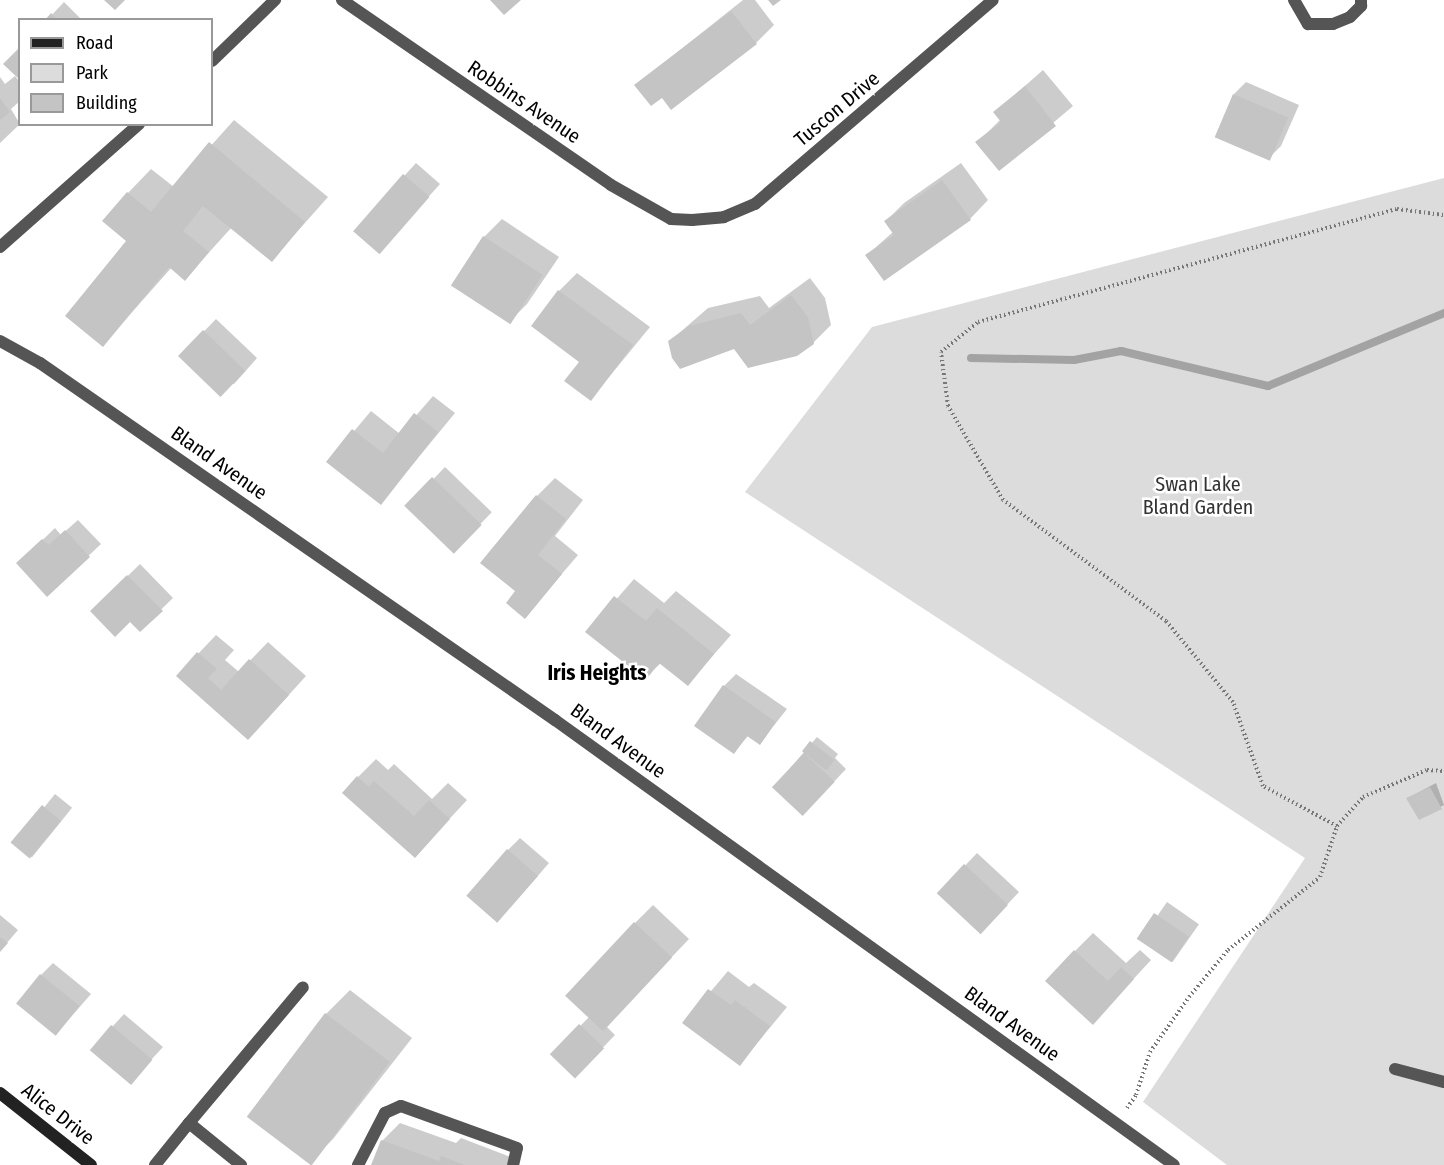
<!DOCTYPE html>
<style>
body{margin:0}
#map{position:relative;width:1444px;height:1165px;overflow:hidden;background:#fff;font-family:"Fira Sans Condensed",sans-serif}
div>[style]{position:absolute}
.green>*{inset:0;background:#dcdcdc}
.shadow>*{inset:0;background:#0003;transform-origin:0 0}
.stream>*{height:8px;margin:-4px;padding:0 4px;transform-origin:4px;border-radius:4px;background:#a3a3a3}
.building>*{inset:0;background:#c4c4c4;transform-origin:0 0}
.path>*{height:4px;margin-top:-2px;transform-origin:0;background:repeating-linear-gradient(90deg,#777 0 1.5px,transparent 0 4.5px)}
.lane>*{height:12px;margin:-6px;padding:0 6px;transform-origin:6px;border-radius:6px;background:#555}
.street>*{height:12px;margin:-6px;padding:0 6px;transform-origin:6px;border-radius:6px;background:#555}
.secondary>*{height:12px;margin:-6px;padding:0 6px;transform-origin:6px;border-radius:6px;background:#222}
span{translate:-50% -50%;white-space:nowrap;text-align:center;line-height:1.15;-webkit-text-stroke:5px #fff;paint-order:stroke}
.street-label{font-size:20px;color:#000}
.park-label{font-size:20px;color:#333}
.neighbourhood-label{font-size:21px;color:#000;font-weight:700}
.legend{position:absolute;left:18px;top:18px;width:195px;height:108px;box-sizing:border-box;background:#fff;border:2px solid #999;margin:0;padding:8px 10px;list-style:none;font-size:18px;color:#000}
.legend li{display:flex;align-items:center;gap:12px;height:30px}
.legend b{width:30px;border:2px solid #999}
</style>
<div id="map">
<div class="green">
<div style="clip-path:polygon(1444px 178px,1444px 1165px,1227px 1165px,1143px 1102px,1305px 858px,745px 492px,872px 327px)"></div>
</div>
<div class="shadow">
<div style="clip-path:polygon(743px 0,755px 0,774px 25px,756px 43px,662px 96px,636px 85px)"></div>
<div style="clip-path:polygon(64px 2px,82px 20px,47px 20px)"></div>
<div style="clip-path:polygon(1043px 70px,1073px 106px,999px 169px,978px 142px,1001px 119px,995px 112px)"></div>
<div style="clip-path:polygon(15px 76px,20px 82px,20px 101px,11px 109px,20px 124px,0 143px,0 77px,5px 84px)"></div>
<div style="clip-path:polygon(1246px 82px,1299px 105px,1281px 146px,1269px 158px,1234px 94px)"></div>
<div style="clip-path:polygon(234px 120px,328px 197px,272px 260px,232px 227px,185px 279px,172px 267px,103px 345px,128px 241px,128px 193px,151px 169px,174px 187px)"></div>
<div style="clip-path:polygon(416px 163px,440px 184px,390px 240px,354px 231px)"></div>
<div style="clip-path:polygon(961px 163px,988px 200px,970px 219px,867px 255px,893px 232px,886px 221px,904px 203px)"></div>
<div style="clip-path:polygon(502px 219px,559px 257px,527px 304px,509px 322px,484px 237px)"></div>
<div style="clip-path:polygon(577px 273px,650px 327px,591px 399px,559px 291px)"></div>
<div style="clip-path:polygon(810px 278px,825px 298px,831px 325px,813px 343px,735px 348px,670px 341px,708px 308px,760px 296px,769px 308px)"></div>
<div style="clip-path:polygon(216px 319px,257px 358px,234px 384px,180px 356px)"></div>
<div style="clip-path:polygon(433px 396px,455px 413px,381px 503px,328px 462px,371px 411px,400px 434px)"></div>
<div style="left:445px;top:467px;width:65px;height:55px;rotate:44deg"></div>
<div style="clip-path:polygon(555px 478px,583px 500px,555px 536px,578px 555px,525px 617px,517px 591px,537px 496px)"></div>
<div style="clip-path:polygon(78px 520px,101px 544px,47px 595px,30px 552px,55px 528px,61px 535px)"></div>
<div style="clip-path:polygon(140px 564px,173px 598px,140px 630px,130px 620px,92px 611px)"></div>
<div style="clip-path:polygon(634px 579px,664px 603px,676px 591px,731px 635px,688px 684px,661px 663px,645px 678px,588px 632px)"></div>
<div style="clip-path:polygon(216px 635px,234px 650px,225px 660px,239px 672px,268px 642px,306px 676px,266px 720px,178px 675px)"></div>
<div style="clip-path:polygon(736px 674px,787px 709px,760px 743px,749px 735px,734px 752px,724px 686px)"></div>
<div style="clip-path:polygon(817px 737px,838px 754px,835px 758px,846px 769px,815px 802px,774px 787px)"></div>
<div style="clip-path:polygon(376px 759px,388px 770px,394px 764px,432px 799px,448px 783px,467px 800px,415px 856px,358px 777px)"></div>
<div style="clip-path:polygon(1436px 783px,1444px 805px,1420px 818px,1408px 798px)"></div>
<div style="left:55px;top:794px;width:22px;height:64px;rotate:39deg"></div>
<div style="clip-path:polygon(520px 838px,549px 863px,510px 908px,508px 850px)"></div>
<div style="clip-path:polygon(977px 853px,1019px 892px,993px 920px,939px 893px)"></div>
<div style="left:1167px;top:902px;width:39px;height:46px;rotate:35deg"></div>
<div style="clip-path:polygon(653px 905px,689px 939px,606px 1026px,615px 1035px,587px 1064px,552px 1055px,589px 1017px,635px 923px)"></div>
<div style="clip-path:polygon(0 915px,18px 930px,0 951px)"></div>
<div style="clip-path:polygon(1093px 933px,1126px 963px,1140px 950px,1151px 960px,1093px 1023px,1075px 951px)"></div>
<div style="clip-path:polygon(53px 963px,91px 994px,56px 1034px,41px 975px)"></div>
<div style="clip-path:polygon(728px 971px,749px 987px,754px 983px,787px 1007px,740px 1064px,684px 1023px)"></div>
<div style="clip-path:polygon(350px 990px,412px 1038px,333px 1139px,309px 1163px,326px 1014px)"></div>
<div style="clip-path:polygon(124px 1014px,163px 1047px,141px 1071px,91px 1050px)"></div>
<div style="clip-path:polygon(400px 1123px,456px 1143px,461px 1138px,513px 1158px,509px 1165px,373px 1165px,382px 1141px)"></div>
</div>
<div class="stream">
<div style="left:971px;top:358px;width:103px;rotate:1.1deg"></div>
<div style="left:1074px;top:360px;width:48px;rotate:-10.8deg"></div>
<div style="left:1121px;top:351px;width:151px;rotate:13.4deg"></div>
<div style="left:1268px;top:386px;width:191px;rotate:-22.5deg"></div>
</div>
<div class="building">
<div style="clip-path:polygon(104px 0,125px 0,115px 10px)"></div>
<div style="clip-path:polygon(490px 0,521px 0,504px 15px)"></div>
<div style="clip-path:polygon(768px 0,781px 0,773px 6px)"></div>
<div style="clip-path:polygon(731px 11px,757px 44px,671px 110px,662px 98px,651px 106px,634px 85px)"></div>
<div style="clip-path:polygon(51px 13px,57px 20px,45px 20px)"></div>
<div style="clip-path:polygon(20px 47px,20px 80px,3px 64px)"></div>
<div style="clip-path:polygon(1025px 86px,1056px 126px,999px 171px,975px 142px,1001px 122px,993px 112px)"></div>
<div style="left:1233px;top:94px;width:60px;height:47px;rotate:23deg"></div>
<div style="clip-path:polygon(0 98px,10px 112px,0 120px)"></div>
<div style="clip-path:polygon(209px 142px,305px 222px,272px 262px,203px 206px,183px 231px,209px 252px,185px 281px,169px 267px,103px 347px,65px 316px,126px 241px,102px 221px,127px 192px,151px 212px)"></div>
<div style="left:403px;top:174px;width:35px;height:76px;rotate:41deg"></div>
<div style="clip-path:polygon(942px 180px,971px 220px,884px 281px,865px 255px,894px 235px,884px 221px)"></div>
<div style="left:483px;top:236px;width:71px;height:59px;rotate:33deg"></div>
<div style="clip-path:polygon(558px 290px,633px 345px,591px 401px,564px 381px,579px 362px,531px 326px)"></div>
<div style="clip-path:polygon(791px 295px,808px 317px,814px 344px,797px 356px,748px 368px,734px 349px,680px 369px,672px 358px,668px 341px,689px 326px,741px 313px,750px 325px)"></div>
<div style="left:203px;top:330px;width:59px;height:36px;rotate:44deg"></div>
<div style="clip-path:polygon(414px 413px,438px 432px,381px 505px,326px 462px,352px 429px,383px 453px)"></div>
<div style="left:432px;top:477px;width:69px;height:40px;rotate:44deg"></div>
<div style="clip-path:polygon(536px 495px,566px 519px,538px 555px,562px 574px,525px 619px,506px 603px,515px 591px,480px 563px)"></div>
<div style="clip-path:polygon(65px 530px,90px 557px,47px 597px,16px 563px,42px 539px,49px 545px)"></div>
<div style="clip-path:polygon(127px 575px,163px 611px,140px 632px,130px 622px,115px 637px,90px 611px)"></div>
<div style="clip-path:polygon(614px 596px,646px 621px,657px 608px,714px 654px,688px 686px,659px 663px,646px 680px,585px 632px)"></div>
<div style="clip-path:polygon(197px 652px,217px 669px,208px 678px,221px 690px,249px 659px,289px 695px,248px 740px,176px 676px)"></div>
<div style="clip-path:polygon(723px 685px,776px 722px,760px 745px,747px 736px,734px 754px,694px 726px)"></div>
<div style="left:810px;top:741px;width:31px;height:13px;rotate:38deg"></div>
<div style="left:804px;top:753px;width:42px;height:47px;rotate:43deg"></div>
<div style="clip-path:polygon(357px 776px,369px 787px,374px 781px,414px 816px,429px 800px,450px 819px,415px 858px,342px 793px)"></div>
<div style="clip-path:polygon(1430px 787px,1442px 809px,1419px 820px,1406px 798px)"></div>
<div style="left:42px;top:805px;width:25px;height:49px;rotate:40deg"></div>
<div style="left:507px;top:849px;width:41px;height:62px;rotate:41deg"></div>
<div style="left:964px;top:864px;width:60px;height:40px;rotate:43deg"></div>
<div style="left:1154px;top:913px;width:42px;height:31px;rotate:34deg"></div>
<div style="left:634px;top:922px;width:52px;height:101px;rotate:43deg"></div>
<div style="clip-path:polygon(0 937px,8px 943px,0 952px)"></div>
<div style="clip-path:polygon(1074px 950px,1108px 981px,1121px 967px,1134px 979px,1093px 1025px,1045px 981px)"></div>
<div style="left:40px;top:974px;width:51px;height:38px;rotate:39deg"></div>
<div style="clip-path:polygon(708px 989px,731px 1005px,735px 1000px,770px 1026px,740px 1066px,682px 1023px)"></div>
<div style="left:325px;top:1013px;width:81px;height:130px;rotate:37deg"></div>
<div style="left:579px;top:1024px;width:35px;height:42px;rotate:44deg"></div>
<div style="left:111px;top:1025px;width:54px;height:33px;rotate:40deg"></div>
<div style="clip-path:polygon(381px 1140px,439px 1161px,441px 1156px,465px 1165px,371px 1165px)"></div>
</div>
<div class="path">
<div style="left:1337px;top:826px;width:84px;rotate:-151.6deg"></div>
<div style="left:1263px;top:786px;width:89px;rotate:-109.7deg"></div>
<div style="left:1233px;top:702px;width:105px;rotate:-129.6deg"></div>
<div style="left:1166px;top:621px;width:203px;rotate:-143.4deg"></div>
<div style="left:1003px;top:500px;width:109px;rotate:-120.3deg"></div>
<div style="left:948px;top:406px;width:54px;rotate:-97.4deg"></div>
<div style="left:941px;top:352px;width:48px;rotate:-39deg"></div>
<div style="left:978px;top:322px;width:434px;rotate:-15.1deg"></div>
<div style="left:1397px;top:209px;width:47px;rotate:7.3deg"></div>
<div style="left:1127px;top:1108px;width:16px;rotate:-55deg"></div>
<div style="left:1136px;top:1095px;width:45px;rotate:-72deg"></div>
<div style="left:1150px;top:1052px;width:67px;rotate:-54.7deg"></div>
<div style="left:1189px;top:997px;width:61px;rotate:-50.3deg"></div>
<div style="left:1228px;top:950px;width:117px;rotate:-38.4deg"></div>
<div style="left:1320px;top:877px;width:54px;rotate:-71.6deg"></div>
<div style="left:1337px;top:826px;width:39px;rotate:-48deg"></div>
<div style="left:1363px;top:797px;width:69px;rotate:-22.9deg"></div>
<div style="left:1427px;top:770px;width:17px;rotate:3deg"></div>
</div>
<div class="lane">
<div style="left:1395px;top:1069px;width:51px;rotate:14.9deg"></div>
<div style="left:189px;top:1123px;width:177px;rotate:-50deg"></div>
<div style="left:155px;top:1165px;width:54px;rotate:-51deg"></div>
<div style="left:189px;top:1123px;width:67px;rotate:38.9deg"></div>
<div style="left:358px;top:1165px;width:59px;rotate:-62.6deg"></div>
<div style="left:385px;top:1113px;width:17px;rotate:-24deg"></div>
<div style="left:401px;top:1106px;width:123px;rotate:19.9deg"></div>
<div style="left:517px;top:1148px;width:17px;rotate:103deg"></div>
</div>
<div class="street">
<div style="left:342px;top:0;width:326px;rotate:34.5deg"></div>
<div style="left:611px;top:185px;width:69px;rotate:29.5deg"></div>
<div style="left:671px;top:219px;width:21px;rotate:3deg"></div>
<div style="left:692px;top:220px;width:32px;rotate:-5deg"></div>
<div style="left:724px;top:217px;width:34px;rotate:-23deg"></div>
<div style="left:755px;top:204px;width:313px;rotate:-40.6deg"></div>
<div style="left:1294px;top:0;width:28px;rotate:60deg"></div>
<div style="left:1308px;top:24px;width:25px"></div>
<div style="left:1333px;top:24px;width:18px;rotate:-22deg"></div>
<div style="left:1350px;top:17px;width:16px;rotate:-45deg"></div>
<div style="left:1361px;top:6px;width:6px;rotate:-90deg"></div>
<div style="left:212px;top:61px;width:88px;rotate:-44.1deg"></div>
<div style="left:0;top:247px;width:186px;rotate:-41.5deg"></div>
<div style="left:0;top:341px;width:46px;rotate:28.8deg"></div>
<div style="left:40px;top:363px;width:627px;rotate:34.73deg"></div>
<div style="left:555px;top:720px;width:762px;rotate:35.71deg"></div>
</div>
<div class="secondary">
<div style="left:0;top:1093px;width:116px;rotate:38.4deg"></div>
</div>
<div class="street-label">
<span style="left:524px;top:102px;rotate:34deg">Robbins Avenue</span>
<span style="left:837px;top:109px;rotate:-40deg">Tuscon Drive</span>
<span style="left:219px;top:463px;rotate:35deg">Bland Avenue</span>
<span style="left:618px;top:741px;rotate:36deg">Bland Avenue</span>
<span style="left:1012px;top:1024px;rotate:36deg">Bland Avenue</span>
<span style="left:58px;top:1114px;rotate:38deg">Alice Drive</span>
</div>
<div class="park-label">
<span style="left:1198px;top:496px">Swan Lake<br>Bland Garden</span>
</div>
<div class="neighbourhood-label">
<span style="left:597px;top:673px">Iris Heights</span>
</div>
<ul class="legend">
<li><b style="height:8px;background:#222"></b>Road</li>
<li><b style="height:16px;background:#dcdcdc"></b>Park</li>
<li><b style="height:16px;background:#c4c4c4"></b>Building</li>
</ul>
</div>
